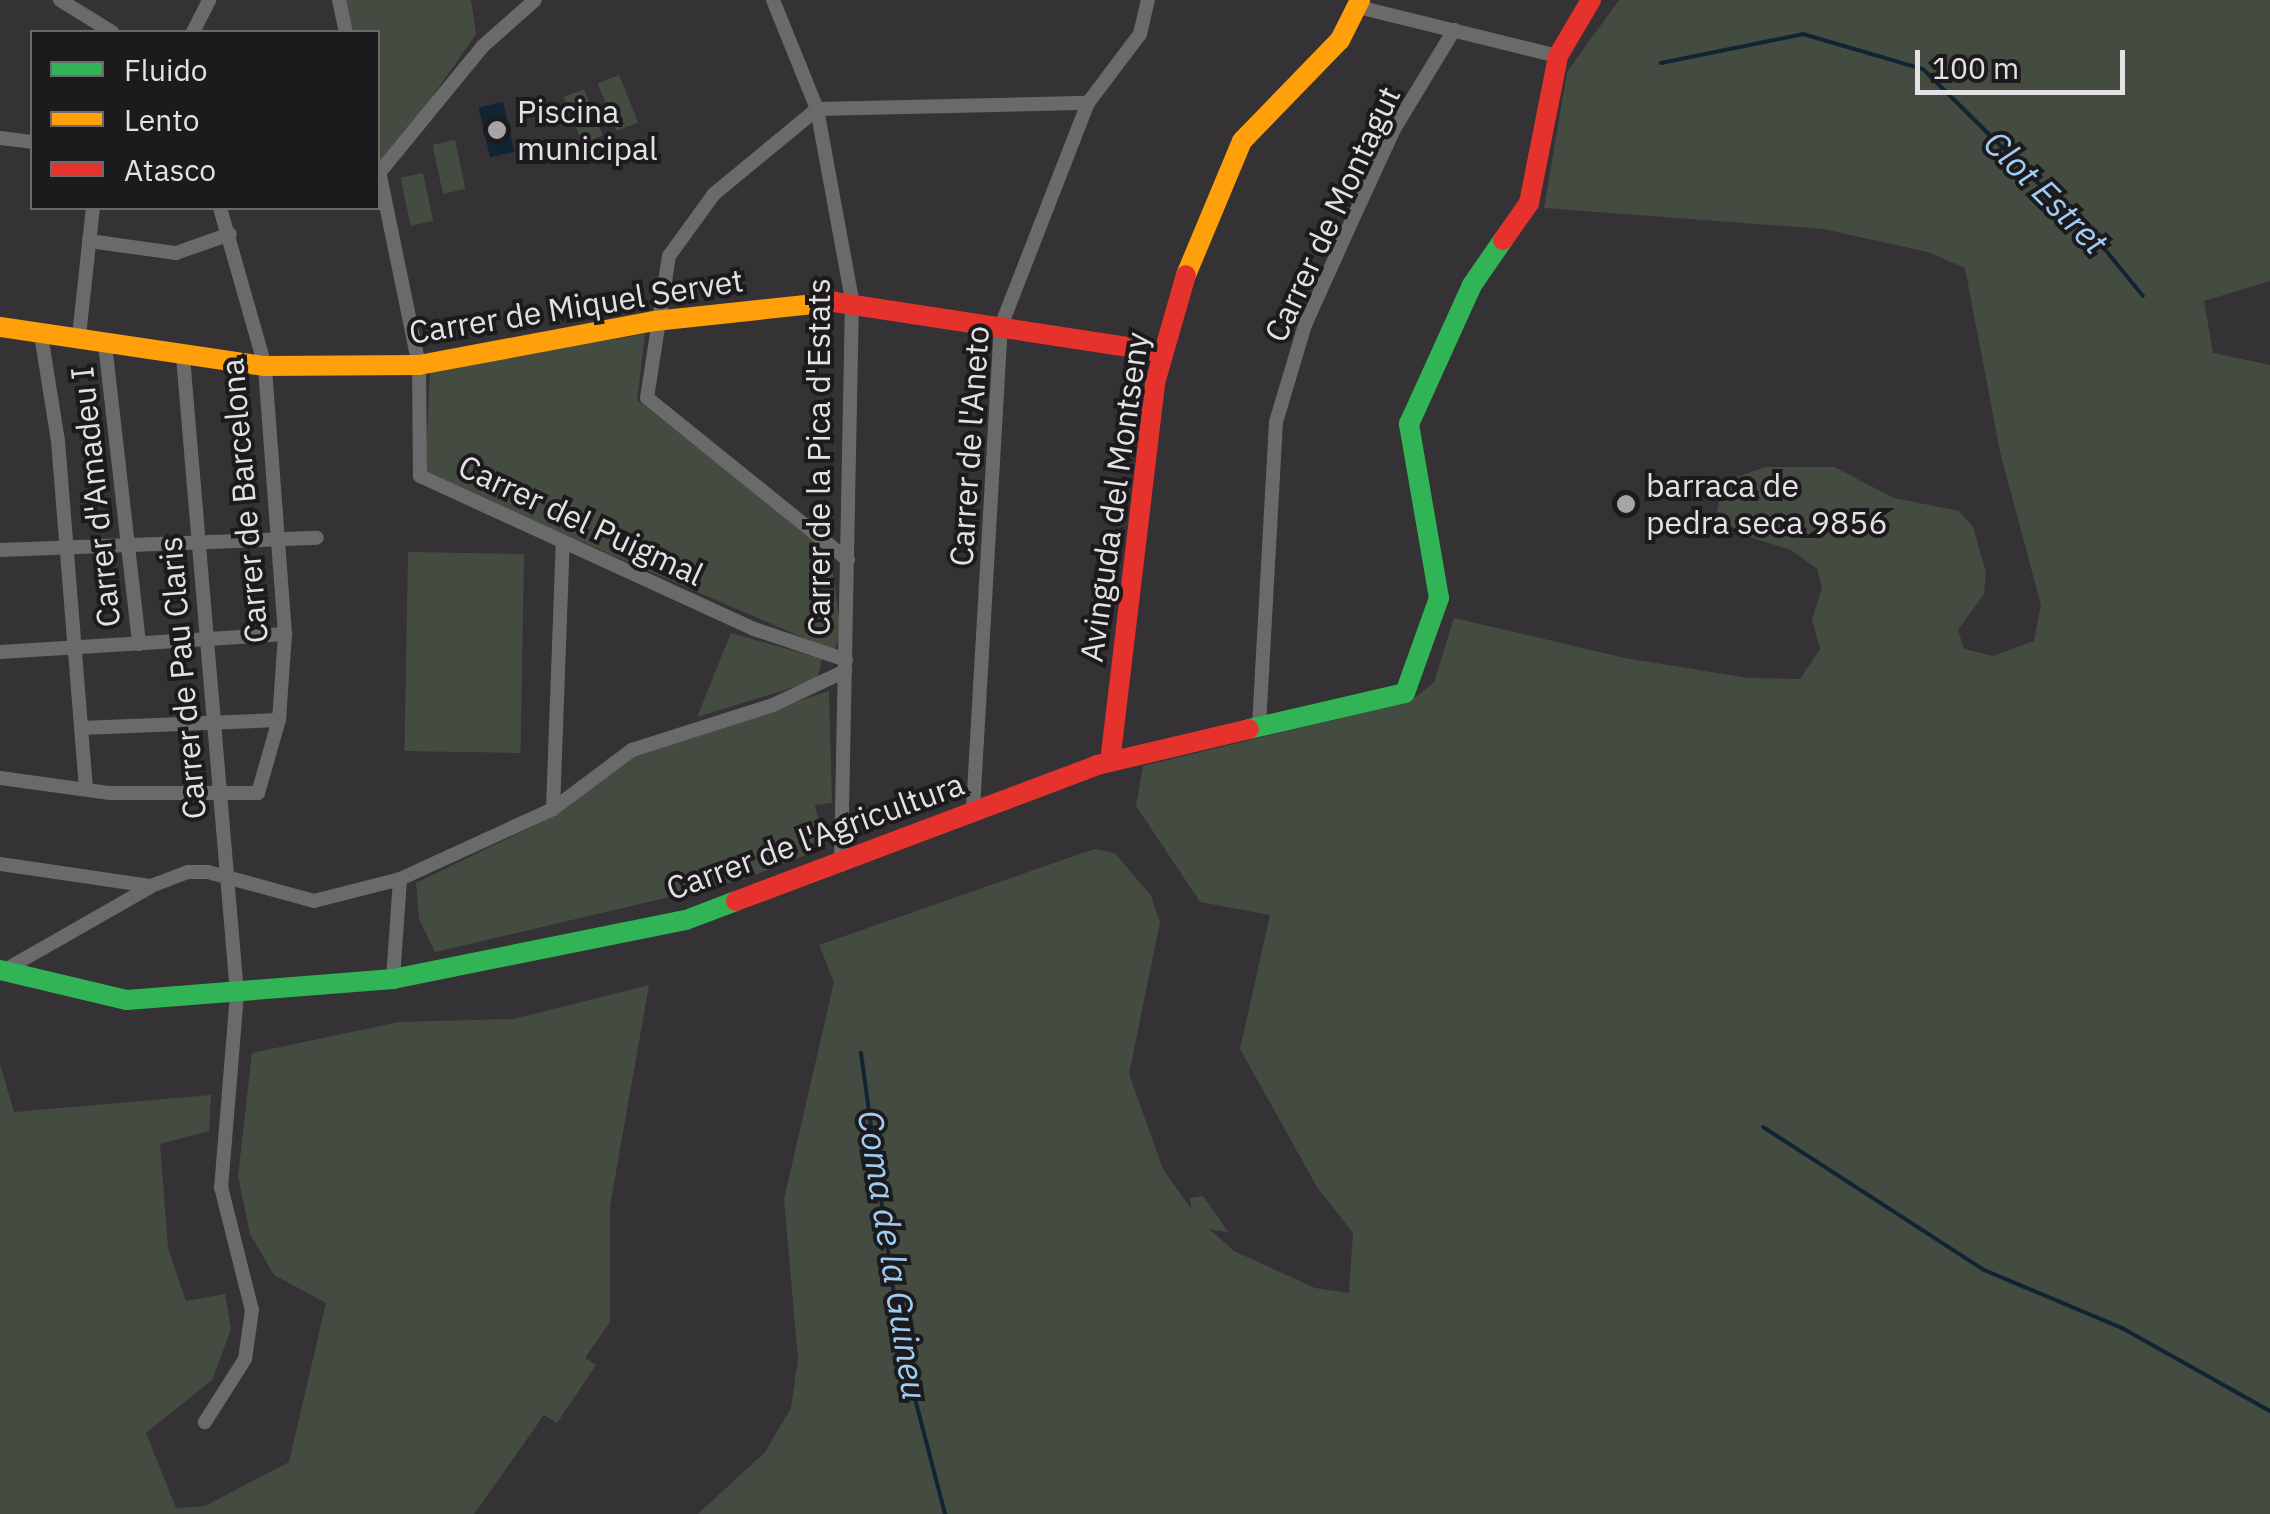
<!DOCTYPE html>
<style>
body{margin:0}
#map{position:relative;width:2270px;height:1514px;overflow:hidden;background:#343234;font-family:"IBM Plex Sans",sans-serif}
div>[style]{position:absolute}
.green>*{inset:0;background:#444c41;transform-origin:0 0}
.water>*{inset:0;background:#112433;transform-origin:0 0}
.stream>*{height:4px;margin:-2px;padding:0 2px;transform-origin:2px;border-radius:2px;background:#112433}
.street>*{height:14px;margin:-7px;padding:0 7px;transform-origin:7px;border-radius:7px;background:#6b6a6a}
.fast>*{height:20px;margin:-10px;padding:0 10px;transform-origin:10px;border-radius:10px;background:#30b455}
.slow>*{height:20px;margin:-10px;padding:0 10px;transform-origin:10px;border-radius:10px;background:#ff9f0a}
.jam>*{height:20px;margin:-10px;padding:0 10px;transform-origin:10px;border-radius:10px;background:#e5322d}
.dots>*{width:28px;height:28px;translate:-50% -50%;box-sizing:border-box;border:5px solid #1c1a1c;border-radius:50%}
span{translate:-50% -50%;white-space:nowrap;text-align:center;line-height:1.15;-webkit-text-stroke:8px #1c1a1c;paint-order:stroke}
.poi-label{font-size:32px;color:#e3e1e3}
.left{translate:0 -50%;text-align:left}
.street-label{font-size:32px;color:#e3e1e3}
.water-label{font-size:35px;color:#a0cdf2;font-style:italic}
.legend{position:absolute;left:30px;top:30px;width:350px;height:180px;box-sizing:border-box;background:#1c1a1c;border:2px solid #6c6a6c;margin:0;padding:12px 18px;list-style:none;font-size:30px;color:#e3e1e3}
.legend li{display:flex;align-items:center;gap:20px;height:50px}
.legend b{width:50px;border:2px solid #6c6a6c}
.scale{position:absolute;left:1915px;top:50px;width:210px;height:45px;box-sizing:border-box;border:5px solid #e3e1e3;border-top:0;padding-left:12px;font-size:30px;line-height:35px;white-space:nowrap;color:#e3e1e3;-webkit-text-stroke:8px #1c1a1c;paint-order:stroke}
</style>
<div id="map">
<div class="green">
<div style="clip-path:polygon(339px 0,471px 0,476px 34px,379px 173px,378px 32px,346px 32px)"></div>
<div style="clip-path:polygon(1619px 0,2270px 0,2270px 281px,2204px 301px,2213px 353px,2270px 365px,2270px 1514px,698px 1514px,765px 1452px,791px 1408px,798px 1359px,784px 1199px,834px 982px,819px 945px,1094px 849px,1115px 853px,1151px 896px,1160px 922px,1129px 1074px,1163px 1169px,1191px 1209px,1190px 1198px,1203px 1196px,1228px 1232px,1209px 1229px,1234px 1251px,1315px 1288px,1349px 1293px,1353px 1233px,1317px 1187px,1240px 1049px,1270px 915px,1200px 902px,1136px 806px,1143px 766px,1411px 701px,1434px 682px,1454px 618px,1625px 658px,1748px 678px,1800px 679px,1820px 649px,1812px 619px,1822px 588px,1817px 569px,1791px 550px,1740px 534px,1717px 511px,1723px 482px,1765px 467px,1834px 467px,1894px 498px,1959px 511px,1973px 527px,1986px 572px,1984px 594px,1958px 630px,1964px 649px,1993px 656px,2034px 641px,2041px 605px,2000px 452px,1965px 268px,1928px 252px,1823px 229px,1544px 208px,1567px 72px)"></div>
<div style="left:619px;top:75px;width:51px;height:23px;rotate:68deg"></div>
<div style="left:584px;top:89px;width:50px;height:22px;rotate:68deg"></div>
<div style="left:455px;top:140px;width:50px;height:23px;rotate:78deg"></div>
<div style="left:423px;top:173px;width:49px;height:23px;rotate:78deg"></div>
<div style="clip-path:polygon(645px 334px,637px 400px,830px 551px,841px 633px,834px 651px,425px 474px,430px 370px)"></div>
<div style="left:408px;top:552px;width:116px;height:199px;rotate:1deg"></div>
<div style="clip-path:polygon(731px 633px,822px 659px,817px 680px,697px 717px)"></div>
<div style="clip-path:polygon(829px 691px,832px 803px,815px 805px,824px 848px,742px 880px,435px 952px,419px 919px,416px 883px,556px 815px,636px 755px)"></div>
<div style="clip-path:polygon(649px 985px,610px 1206px,610px 1322px,585px 1358px,596px 1365px,557px 1423px,544px 1415px,474px 1514px,0 1514px,0 1064px,14px 1112px,211px 1095px,209px 1131px,160px 1144px,168px 1248px,186px 1301px,225px 1294px,231px 1329px,212px 1380px,146px 1433px,176px 1508px,205px 1506px,289px 1462px,326px 1303px,274px 1275px,250px 1234px,238px 1176px,252px 1053px,399px 1022px,514px 1019px)"></div>
</div>
<div class="water">
<div style="left:503px;top:102px;width:51px;height:25px;rotate:77deg"></div>
</div>
<div class="stream">
<div style="left:1661px;top:63px;width:145px;rotate:-11.5deg"></div>
<div style="left:1803px;top:34px;width:125px;rotate:16.3deg"></div>
<div style="left:1923px;top:69px;width:253px;rotate:44.7deg"></div>
<div style="left:2103px;top:247px;width:63px;rotate:50.8deg"></div>
<div style="left:861px;top:1053px;width:295px;rotate:82.2deg"></div>
<div style="left:901px;top:1345px;width:175px;rotate:75.4deg"></div>
<div style="left:1763px;top:1127px;width:263px;rotate:32.9deg"></div>
<div style="left:1984px;top:1270px;width:150px;rotate:22.8deg"></div>
<div style="left:2122px;top:1328px;width:170px;rotate:29.3deg"></div>
</div>
<div class="street">
<div style="left:60px;top:0;width:61px;rotate:31.6deg"></div>
<div style="left:339px;top:0;width:33px;rotate:78deg"></div>
<div style="left:773px;top:0;width:118px;rotate:68deg"></div>
<div style="left:817px;top:109px;width:194px;rotate:79.6deg"></div>
<div style="left:852px;top:300px;width:565px;rotate:91.12deg"></div>
<div style="left:1358px;top:7px;width:206px;rotate:13.8deg"></div>
<div style="left:193px;top:32px;width:36px;rotate:-63deg"></div>
<div style="left:0;top:138px;width:32px;rotate:7deg"></div>
<div style="left:378px;top:166px;width:203px;rotate:78.4deg"></div>
<div style="left:419px;top:365px;width:111px;rotate:89.5deg"></div>
<div style="left:420px;top:476px;width:367px;rotate:24.6deg"></div>
<div style="left:754px;top:629px;width:97px;rotate:18.6deg"></div>
<div style="left:379px;top:173px;width:164px;rotate:-50.7deg"></div>
<div style="left:483px;top:46px;width:69px;rotate:-41.5deg"></div>
<div style="left:89px;top:241px;width:88px;rotate:7.9deg"></div>
<div style="left:176px;top:253px;width:57px;rotate:-19.4deg"></div>
<div style="left:41px;top:335px;width:107px;rotate:80.9deg"></div>
<div style="left:58px;top:441px;width:349px;rotate:85.4deg"></div>
<div style="left:79px;top:336px;width:129px;rotate:-83.8deg"></div>
<div style="left:105px;top:344px;width:302px;rotate:83.5deg"></div>
<div style="left:183px;top:357px;width:639px;rotate:85.15deg"></div>
<div style="left:237px;top:994px;width:194px;rotate:94.7deg"></div>
<div style="left:221px;top:1187px;width:127px;rotate:75.9deg"></div>
<div style="left:252px;top:1310px;width:49px;rotate:98.1deg"></div>
<div style="left:245px;top:1359px;width:75px;rotate:122.4deg"></div>
<div style="left:0;top:550px;width:317px;rotate:-2.2deg"></div>
<div style="left:848px;top:560px;width:258px;rotate:-141.1deg"></div>
<div style="left:647px;top:398px;width:144px;rotate:-81.2deg"></div>
<div style="left:669px;top:256px;width:77px;rotate:-54deg"></div>
<div style="left:714px;top:194px;width:134px;rotate:-39.5deg"></div>
<div style="left:817px;top:109px;width:271px;rotate:-1.3deg"></div>
<div style="left:0;top:652px;width:286px;rotate:-3.6deg"></div>
<div style="left:1259px;top:726px;width:304px;rotate:-86.8deg"></div>
<div style="left:1276px;top:422px;width:101px;rotate:-73.4deg"></div>
<div style="left:1305px;top:325px;width:107px;rotate:-65.8deg"></div>
<div style="left:1349px;top:227px;width:108px;rotate:-65.3deg"></div>
<div style="left:1394px;top:129px;width:116px;rotate:-58.8deg"></div>
<div style="left:81px;top:728px;width:198px;rotate:-2.3deg"></div>
<div style="left:0;top:778px;width:111px;rotate:7.8deg"></div>
<div style="left:110px;top:793px;width:148px"></div>
<div style="left:258px;top:793px;width:76px;rotate:-74deg"></div>
<div style="left:279px;top:720px;width:86px;rotate:-86deg"></div>
<div style="left:285px;top:634px;width:269px;rotate:-94.3deg"></div>
<div style="left:265px;top:366px;width:164px;rotate:-105.9deg"></div>
<div style="left:553px;top:809px;width:267px;rotate:-87.9deg"></div>
<div style="left:973px;top:809px;width:484px;rotate:-86.7deg"></div>
<div style="left:1001px;top:326px;width:239px;rotate:-68.7deg"></div>
<div style="left:1088px;top:103px;width:86px;rotate:-53deg"></div>
<div style="left:1140px;top:34px;width:35px;rotate:-77deg"></div>
<div style="left:0;top:864px;width:153px;rotate:8.3deg"></div>
<div style="left:151px;top:886px;width:40px;rotate:-21deg"></div>
<div style="left:188px;top:872px;width:20px"></div>
<div style="left:208px;top:872px;width:110px;rotate:15.3deg"></div>
<div style="left:314px;top:901px;width:89px;rotate:-14.3deg"></div>
<div style="left:400px;top:879px;width:168px;rotate:-24.6deg"></div>
<div style="left:553px;top:809px;width:99px;rotate:-36.8deg"></div>
<div style="left:632px;top:750px;width:148px;rotate:-17.7deg"></div>
<div style="left:773px;top:705px;width:80px;rotate:-25.3deg"></div>
<div style="left:3px;top:971px;width:169px;rotate:-29.7deg"></div>
<div style="left:393px;top:979px;width:100px;rotate:-86deg"></div>
</div>
<div class="fast">
<div style="left:1249px;top:729px;width:160px;rotate:-13deg"></div>
<div style="left:1405px;top:693px;width:101px;rotate:-70.3deg"></div>
<div style="left:1439px;top:598px;width:177px;rotate:-99.8deg"></div>
<div style="left:1409px;top:424px;width:153px;rotate:-65.6deg"></div>
<div style="left:1472px;top:285px;width:55px;rotate:-55.4deg"></div>
<div style="left:0;top:970px;width:130px;rotate:13.3deg"></div>
<div style="left:127px;top:1000px;width:267px;rotate:-4.5deg"></div>
<div style="left:393px;top:979px;width:299px;rotate:-11.4deg"></div>
<div style="left:686px;top:920px;width:53px;rotate:-20.8deg"></div>
</div>
<div class="slow">
<div style="left:1186px;top:275px;width:145px;rotate:-67.3deg"></div>
<div style="left:1242px;top:141px;width:141px;rotate:-45.9deg"></div>
<div style="left:1340px;top:40px;width:45px;rotate:-63.4deg"></div>
<div style="left:0;top:327px;width:268px;rotate:8.4deg"></div>
<div style="left:265px;top:366px;width:154px;rotate:-0.4deg"></div>
<div style="left:419px;top:365px;width:240px;rotate:-10.6deg"></div>
<div style="left:655px;top:321px;width:180px;rotate:-6.1deg"></div>
</div>
<div class="jam">
<div style="left:1503px;top:240px;width:45px;rotate:-54.9deg"></div>
<div style="left:1529px;top:203px;width:150px;rotate:-78.8deg"></div>
<div style="left:1558px;top:56px;width:65px;rotate:-59.5deg"></div>
<div style="left:834px;top:302px;width:331px;rotate:8.7deg"></div>
<div style="left:1110px;top:762px;width:382px;rotate:-83.2deg"></div>
<div style="left:1155px;top:383px;width:112px;rotate:-74deg"></div>
<div style="left:736px;top:901px;width:386px;rotate:-20.6deg"></div>
<div style="left:1097px;top:765px;width:156px;rotate:-13.3deg"></div>
</div>
<div class="dots">
<div style="left:497px;top:130px;background:#a6a4a6"></div>
<div style="left:1626px;top:504px;background:#a6a4a6"></div>
</div>
<div class="poi-label">
<span class="left" style="left:517px;top:130px">Piscina<br>municipal</span>
<span class="left" style="left:1646px;top:504px">barraca de<br>pedra seca 9856</span>
</div>
<div class="street-label">
<span style="left:1332px;top:214px;rotate:-65deg">Carrer de Montagut</span>
<span style="left:576px;top:306px;rotate:-9deg">Carrer de Miquel Servet</span>
<span style="left:969px;top:446px;rotate:-86deg">Carrer de l'Aneto</span>
<span style="left:818px;top:457px;rotate:-90deg">Carrer de la Pica d'Estats</span>
<span style="left:95px;top:497px;rotate:-96deg">Carrer d'Amadeu I</span>
<span style="left:1114px;top:497px;rotate:-82deg">Avinguda del Montseny</span>
<span style="left:244px;top:501px;rotate:-95deg">Carrer de Barcelona</span>
<span style="left:581px;top:520px;rotate:25deg">Carrer del Puigmal</span>
<span style="left:182px;top:678px;rotate:-95deg">Carrer de Pau Claris</span>
<span style="left:815px;top:836px;rotate:-20deg">Carrer de l'Agricultura</span>
</div>
<div class="water-label">
<span style="left:2046px;top:192px;rotate:45deg">Clot Estret</span>
<span style="left:893px;top:1255px;rotate:81deg">Coma de la Guineu</span>
</div>
<ul class="legend">
<li><b style="height:12px;background:#30b455"></b>Fluido</li>
<li><b style="height:12px;background:#ff9f0a"></b>Lento</li>
<li><b style="height:12px;background:#e5322d"></b>Atasco</li>
</ul>
<div class="scale">100 m</div>
</div>
